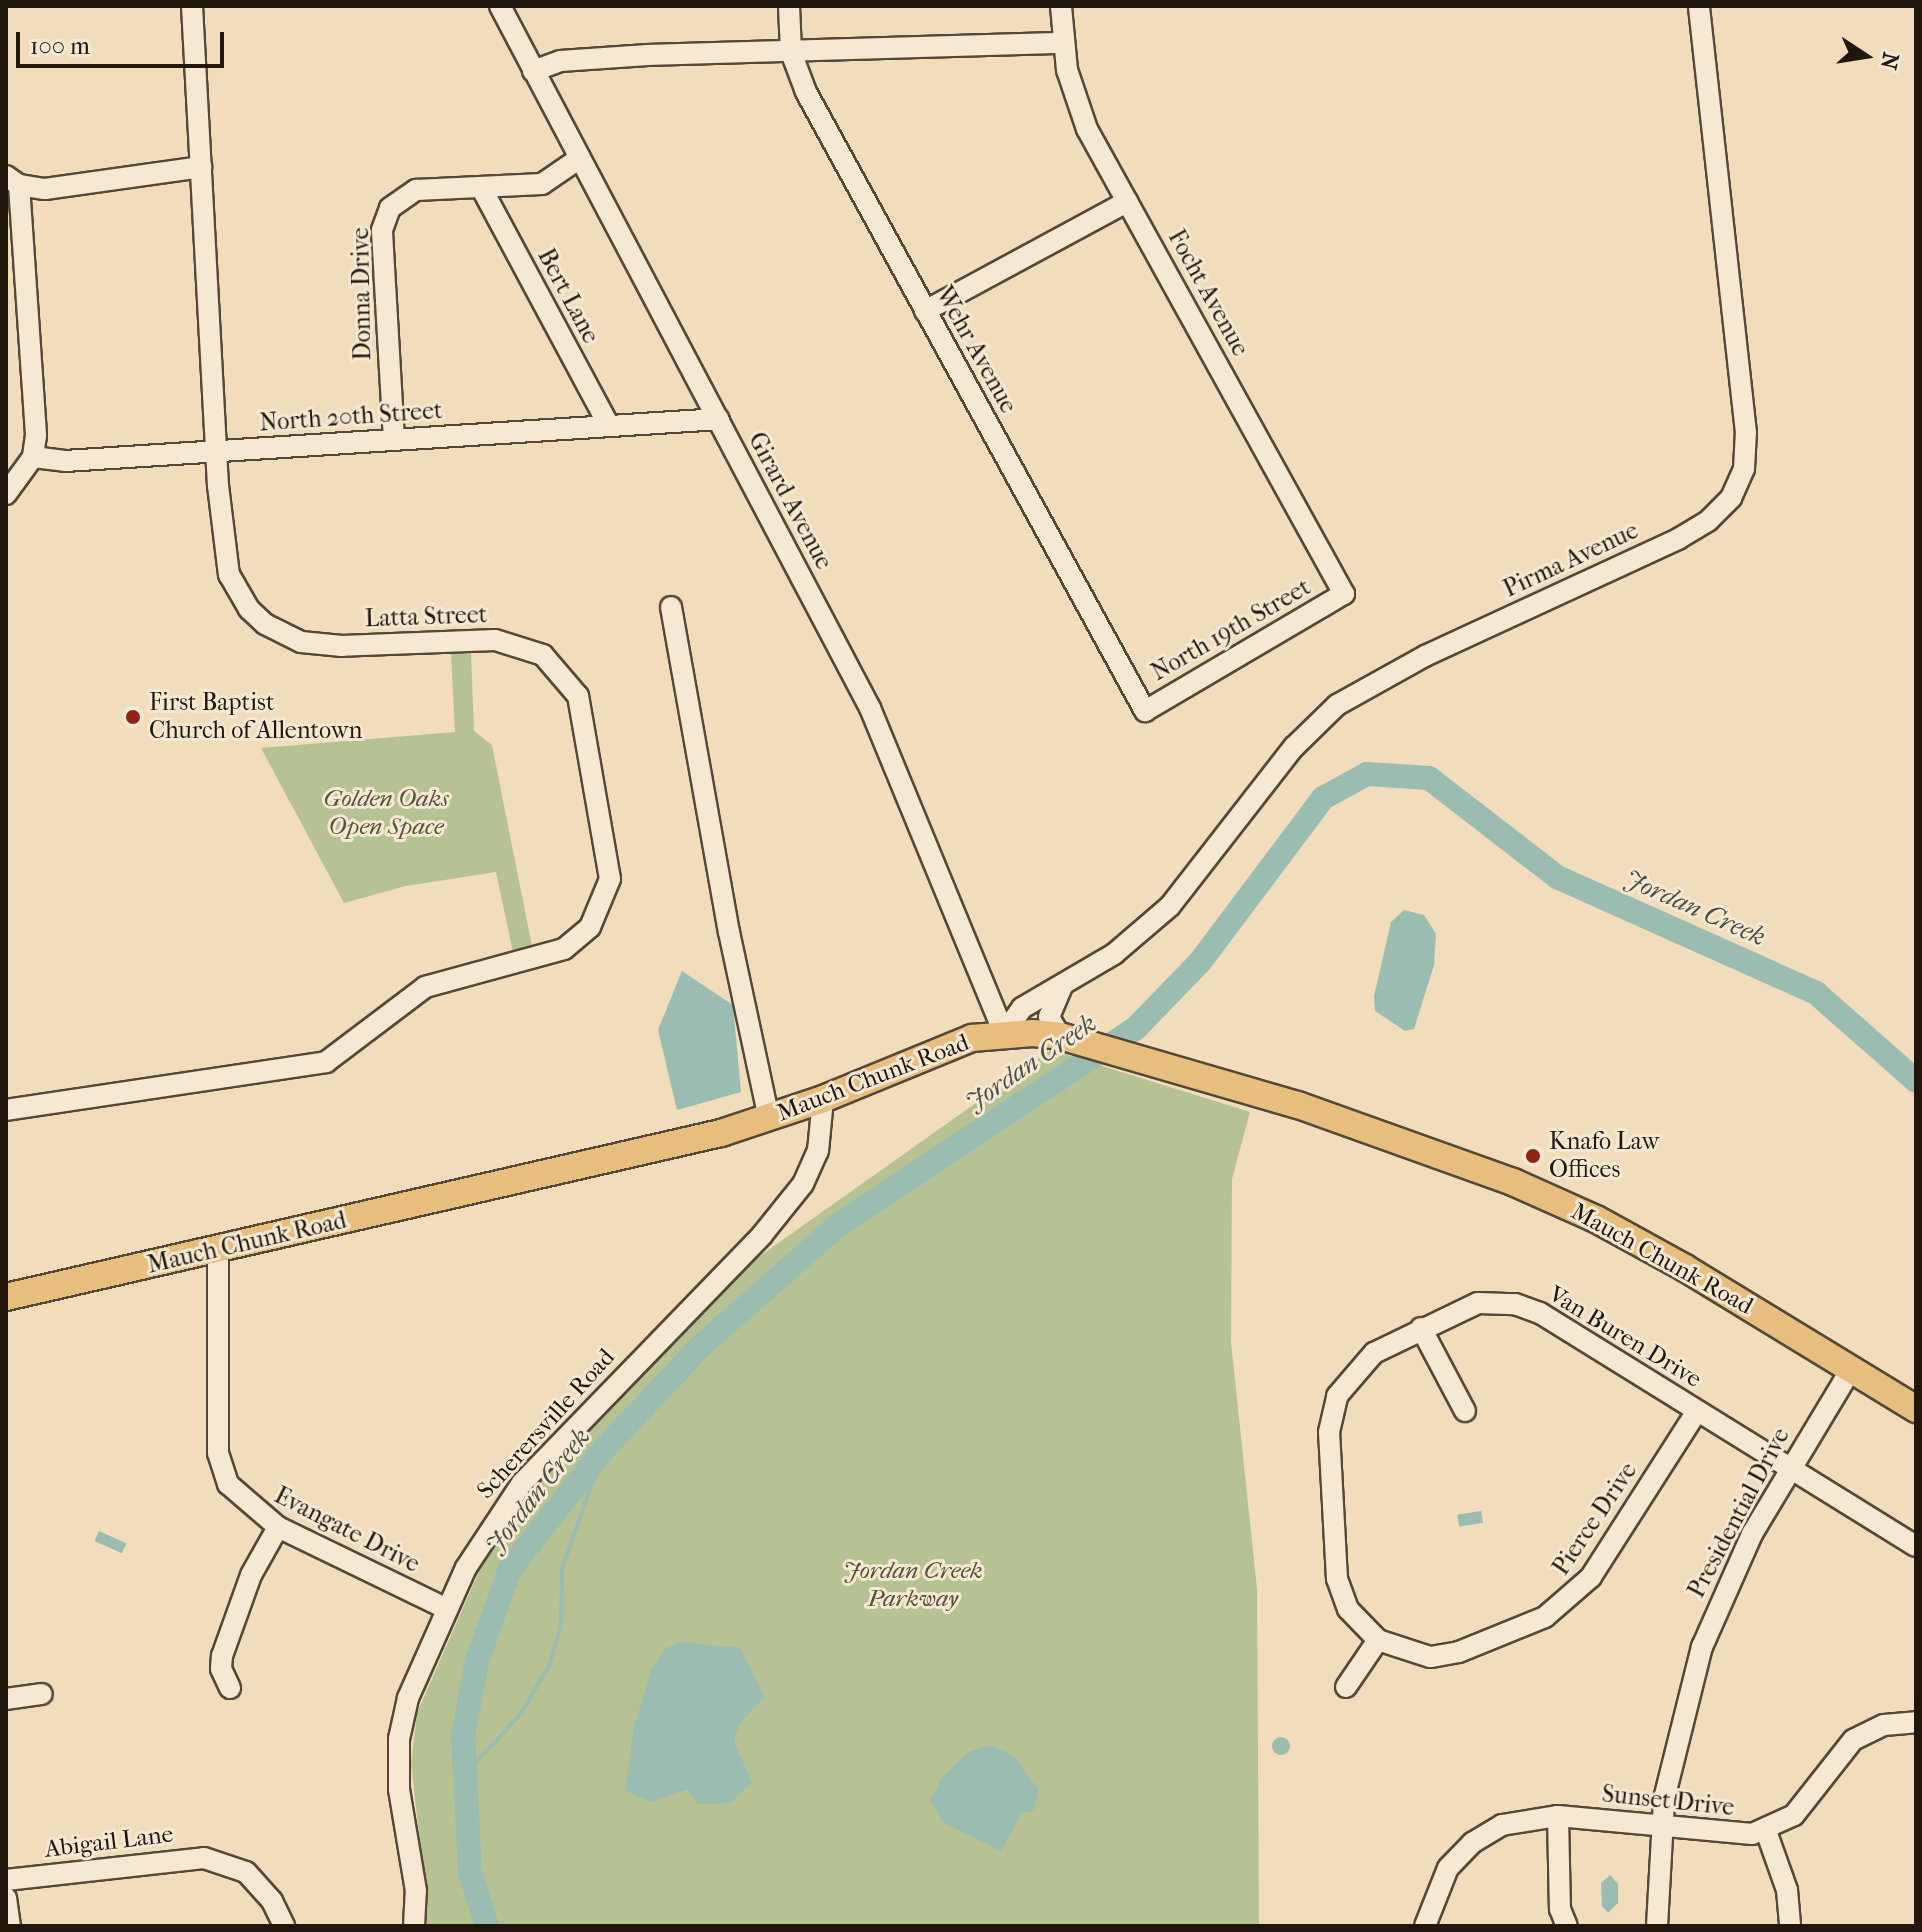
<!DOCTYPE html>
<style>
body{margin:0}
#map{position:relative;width:1922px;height:1932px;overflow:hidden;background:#f1dcbb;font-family:"IM FELL French Canon",serif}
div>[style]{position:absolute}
.green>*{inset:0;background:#b6c293}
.water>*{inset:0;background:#9bbcb0;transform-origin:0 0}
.round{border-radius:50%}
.stream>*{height:4px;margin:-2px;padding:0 2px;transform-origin:2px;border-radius:2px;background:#9bbcb0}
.river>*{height:24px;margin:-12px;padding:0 12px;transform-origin:12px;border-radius:12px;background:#9bbcb0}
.roads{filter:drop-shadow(2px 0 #544837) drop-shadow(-2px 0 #544837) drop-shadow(0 2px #544837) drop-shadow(0 -2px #544837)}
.minor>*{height:20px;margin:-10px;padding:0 10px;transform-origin:10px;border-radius:10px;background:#f6e8d3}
.major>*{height:26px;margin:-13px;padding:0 13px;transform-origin:13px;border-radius:13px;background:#e8be7e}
.dots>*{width:22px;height:22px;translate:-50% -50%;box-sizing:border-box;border:4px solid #f6e8d3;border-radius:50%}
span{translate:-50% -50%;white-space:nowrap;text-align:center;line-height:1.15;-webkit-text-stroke:6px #f6e8d3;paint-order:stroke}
.street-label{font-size:24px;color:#20160b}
.poi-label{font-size:24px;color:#20160b}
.left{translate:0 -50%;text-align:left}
.park-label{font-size:24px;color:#54523b;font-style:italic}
.water-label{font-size:26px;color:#4b5045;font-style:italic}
.frame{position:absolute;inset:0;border:8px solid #20160b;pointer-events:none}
.north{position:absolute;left:1826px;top:16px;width:80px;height:80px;-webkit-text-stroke:6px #f6e8d3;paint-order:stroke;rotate:102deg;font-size:22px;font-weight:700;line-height:32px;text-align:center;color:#20160b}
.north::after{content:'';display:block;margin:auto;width:28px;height:36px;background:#20160b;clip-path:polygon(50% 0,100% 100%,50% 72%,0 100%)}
.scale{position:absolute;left:16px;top:32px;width:208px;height:36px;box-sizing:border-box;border:4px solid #20160b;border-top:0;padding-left:10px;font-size:24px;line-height:28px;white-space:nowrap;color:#20160b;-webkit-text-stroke:6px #f6e8d3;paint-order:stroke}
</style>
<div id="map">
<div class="green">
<div style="clip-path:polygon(471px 652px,474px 731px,492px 745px,532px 946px,513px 952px,496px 872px,406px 886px,344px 903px,261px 748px,455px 732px,451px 653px)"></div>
<div style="clip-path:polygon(1051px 1050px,1250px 1112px,1232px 1179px,1231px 1342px,1257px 1589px,1259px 1926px,423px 1926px,427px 1904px,411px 1763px,417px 1713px,492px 1542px,543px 1474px,757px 1258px)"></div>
</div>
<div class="water">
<div style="clip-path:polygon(1404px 910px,1424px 915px,1436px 934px,1434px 965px,1414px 1029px,1405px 1031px,1375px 1011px,1374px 996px,1391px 922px)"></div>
<div style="clip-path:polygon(682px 971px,733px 1005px,741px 1092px,677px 1110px,658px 1030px)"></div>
<div style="left:1481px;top:1511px;width:12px;height:24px;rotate:81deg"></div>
<div style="left:99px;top:1531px;width:30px;height:11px;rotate:24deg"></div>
<div style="clip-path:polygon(680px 1642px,740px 1648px,765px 1697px,740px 1723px,734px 1741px,752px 1783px,730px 1803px,698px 1804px,687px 1790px,650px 1802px,625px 1790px,634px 1727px,651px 1671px,666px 1648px)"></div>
<div class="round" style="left:1272px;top:1737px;width:18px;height:18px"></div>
<div style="clip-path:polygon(991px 1745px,1013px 1756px,1039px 1790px,1033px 1812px,1022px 1813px,1001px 1851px,942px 1822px,930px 1800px,942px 1778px,968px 1752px)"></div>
<div style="clip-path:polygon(1610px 1875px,1618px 1884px,1618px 1903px,1608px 1913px,1602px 1906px,1601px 1883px)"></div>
</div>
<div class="stream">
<div style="left:465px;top:1774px;width:79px;rotate:-47deg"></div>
<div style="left:519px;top:1716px;width:58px;rotate:-59deg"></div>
<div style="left:549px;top:1666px;width:42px;rotate:-73.3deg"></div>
<div style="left:561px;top:1626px;width:57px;rotate:-89deg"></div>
<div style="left:562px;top:1569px;width:127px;rotate:-70.7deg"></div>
</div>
<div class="river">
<div style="left:487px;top:1926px;width:56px;rotate:-107.8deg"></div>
<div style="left:470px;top:1873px;width:137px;rotate:-92.9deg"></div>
<div style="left:463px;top:1736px;width:76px;rotate:-79.4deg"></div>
<div style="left:477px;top:1661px;width:98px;rotate:-70.3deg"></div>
<div style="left:510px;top:1569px;width:152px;rotate:-51.9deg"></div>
<div style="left:604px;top:1449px;width:141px;rotate:-46.7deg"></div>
<div style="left:701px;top:1346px;width:181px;rotate:-41.4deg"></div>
<div style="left:837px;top:1226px;width:359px;rotate:-33.5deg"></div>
<div style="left:1136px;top:1028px;width:92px;rotate:-45.9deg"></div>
<div style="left:1200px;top:962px;width:205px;rotate:-53.1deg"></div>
<div style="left:1323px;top:798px;width:50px;rotate:-28.6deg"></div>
<div style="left:1367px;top:774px;width:62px;rotate:3.7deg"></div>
<div style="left:1429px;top:778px;width:162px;rotate:37.7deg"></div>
<div style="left:1557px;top:877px;width:284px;rotate:24.1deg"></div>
<div style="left:1816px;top:993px;width:133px;rotate:41.3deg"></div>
</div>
<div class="roads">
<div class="minor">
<div style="left:500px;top:6px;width:794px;rotate:62.21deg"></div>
<div style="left:870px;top:708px;width:352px;rotate:67.6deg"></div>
<div style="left:789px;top:6px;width:46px;rotate:87.5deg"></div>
<div style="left:791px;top:52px;width:43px;rotate:69.4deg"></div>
<div style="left:806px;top:92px;width:706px;rotate:61.29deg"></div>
<div style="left:1145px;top:711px;width:231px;rotate:-30.5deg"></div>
<div style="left:1344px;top:594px;width:531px;rotate:-118.93deg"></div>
<div style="left:1087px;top:129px;width:62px;rotate:-108.7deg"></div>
<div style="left:1067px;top:70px;width:64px;rotate:-95.4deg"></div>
<div style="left:533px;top:71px;width:29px;rotate:-20deg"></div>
<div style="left:560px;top:61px;width:88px;rotate:-3.9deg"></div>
<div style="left:648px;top:55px;width:415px;rotate:-1.7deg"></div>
<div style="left:6px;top:176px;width:16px;rotate:35deg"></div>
<div style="left:19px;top:185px;width:26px;rotate:9deg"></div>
<div style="left:45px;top:189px;width:158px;rotate:-8deg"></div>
<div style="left:19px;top:185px;width:251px;rotate:86.1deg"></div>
<div style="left:36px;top:435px;width:22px;rotate:98deg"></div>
<div style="left:482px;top:189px;width:269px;rotate:61.8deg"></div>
<div style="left:925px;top:311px;width:230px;rotate:-28.4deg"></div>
<div style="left:394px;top:440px;width:210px;rotate:-93.3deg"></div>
<div style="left:382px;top:230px;width:23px;rotate:-70deg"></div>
<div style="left:390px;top:208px;width:32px;rotate:-35deg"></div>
<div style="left:416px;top:190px;width:126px;rotate:-2.7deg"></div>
<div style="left:542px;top:184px;width:46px;rotate:-34.4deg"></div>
<div style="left:6px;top:494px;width:46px;rotate:-53.9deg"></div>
<div style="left:33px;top:457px;width:32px;rotate:7deg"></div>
<div style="left:65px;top:461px;width:655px;rotate:-3.67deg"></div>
<div style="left:671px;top:607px;width:330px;rotate:79.9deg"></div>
<div style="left:729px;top:932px;width:191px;rotate:77.9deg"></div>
<div style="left:1004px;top:1033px;width:31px;rotate:-54deg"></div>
<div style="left:1022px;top:1008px;width:107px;rotate:-30.4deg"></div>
<div style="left:1114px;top:954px;width:74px;rotate:-40.6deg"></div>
<div style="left:1170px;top:906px;width:202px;rotate:-52.1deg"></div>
<div style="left:1294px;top:747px;width:60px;rotate:-44.3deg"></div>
<div style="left:1337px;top:705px;width:101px;rotate:-29.1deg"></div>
<div style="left:1425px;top:656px;width:279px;rotate:-24.8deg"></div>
<div style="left:1678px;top:539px;width:35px;rotate:-31deg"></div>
<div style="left:1708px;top:521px;width:33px;rotate:-45deg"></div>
<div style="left:1731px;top:498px;width:32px;rotate:-66deg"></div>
<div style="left:1744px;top:469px;width:36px;rotate:-87deg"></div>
<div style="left:1746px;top:433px;width:430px;rotate:-96.3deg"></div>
<div style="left:1060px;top:1036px;width:22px;rotate:-120deg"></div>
<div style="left:1049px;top:1017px;width:33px;rotate:-67deg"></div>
<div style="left:6px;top:1110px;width:324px;rotate:-8.5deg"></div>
<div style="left:326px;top:1062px;width:124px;rotate:-37.1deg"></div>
<div style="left:425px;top:987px;width:144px;rotate:-15.3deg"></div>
<div style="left:564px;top:949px;width:34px;rotate:-40deg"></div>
<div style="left:590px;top:927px;width:52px;rotate:-67.4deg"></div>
<div style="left:610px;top:879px;width:186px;rotate:-99.9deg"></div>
<div style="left:578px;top:696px;width:54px;rotate:-130.5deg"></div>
<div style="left:543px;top:655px;width:50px;rotate:-162.6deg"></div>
<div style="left:495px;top:640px;width:153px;rotate:177.8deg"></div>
<div style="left:342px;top:646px;width:41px;rotate:-174.4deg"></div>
<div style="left:301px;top:642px;width:40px;rotate:-153.4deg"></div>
<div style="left:265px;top:624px;width:22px;rotate:-137deg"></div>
<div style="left:249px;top:609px;width:39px;rotate:-120deg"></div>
<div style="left:229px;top:575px;width:90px;rotate:-97deg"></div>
<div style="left:218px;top:486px;width:481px;rotate:-93.1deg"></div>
<div style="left:218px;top:1250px;width:203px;rotate:90deg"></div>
<div style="left:218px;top:1453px;width:33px;rotate:72deg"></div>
<div style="left:228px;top:1484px;width:66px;rotate:40.7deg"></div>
<div style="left:278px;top:1527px;width:188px;rotate:25.9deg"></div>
<div style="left:1421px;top:1328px;width:94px;rotate:62.1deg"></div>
<div style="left:1697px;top:1411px;width:197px;rotate:122.6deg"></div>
<div style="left:1591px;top:1577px;width:61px;rotate:139deg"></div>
<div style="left:1545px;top:1617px;width:93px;rotate:157.9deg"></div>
<div style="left:1459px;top:1652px;width:29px;rotate:170deg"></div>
<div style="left:1430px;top:1657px;width:55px;rotate:-161.9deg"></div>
<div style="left:1378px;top:1640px;width:43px;rotate:-134.1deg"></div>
<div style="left:1348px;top:1609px;width:32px;rotate:-110deg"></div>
<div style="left:1337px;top:1579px;width:147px;rotate:-93.1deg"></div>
<div style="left:1329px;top:1432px;width:37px;rotate:-77deg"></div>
<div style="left:1337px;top:1396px;width:57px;rotate:-49.3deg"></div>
<div style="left:1374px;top:1353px;width:115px;rotate:-25.7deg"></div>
<div style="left:1478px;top:1303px;width:37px;rotate:2deg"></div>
<div style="left:1515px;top:1304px;width:27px;rotate:20deg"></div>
<div style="left:1540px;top:1313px;width:442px;rotate:31.8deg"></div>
<div style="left:1346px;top:1687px;width:57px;rotate:-55.8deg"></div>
<div style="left:230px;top:1688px;width:21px;rotate:-115deg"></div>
<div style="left:221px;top:1669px;width:13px;rotate:-86deg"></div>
<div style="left:222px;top:1656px;width:86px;rotate:-70.3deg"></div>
<div style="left:251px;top:1575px;width:55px;rotate:-60.6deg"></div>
<div style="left:6px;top:1699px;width:36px;rotate:-8deg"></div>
<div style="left:1558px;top:1816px;width:93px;rotate:88.8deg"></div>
<div style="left:1560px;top:1909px;width:18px;rotate:68deg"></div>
<div style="left:1766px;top:1831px;width:63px;rotate:70.4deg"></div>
<div style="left:1787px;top:1890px;width:36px;rotate:85deg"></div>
<div style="left:6px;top:1880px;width:199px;rotate:-6.3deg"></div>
<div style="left:204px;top:1858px;width:44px;rotate:18.4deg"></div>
<div style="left:246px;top:1872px;width:39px;rotate:48deg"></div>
<div style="left:272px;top:1901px;width:28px;rotate:64deg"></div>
<div style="left:6px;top:1898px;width:28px;rotate:82deg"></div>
<div style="left:414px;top:1926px;width:35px;rotate:-87deg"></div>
<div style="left:416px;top:1891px;width:103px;rotate:-99.5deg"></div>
<div style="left:399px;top:1789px;width:50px;rotate:-90deg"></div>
<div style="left:399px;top:1739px;width:42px;rotate:-77.6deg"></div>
<div style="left:408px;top:1698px;width:142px;rotate:-66deg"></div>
<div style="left:466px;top:1568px;width:102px;rotate:-56.6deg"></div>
<div style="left:522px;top:1483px;width:345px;rotate:-45.9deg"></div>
<div style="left:762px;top:1235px;width:65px;rotate:-51.2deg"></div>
<div style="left:803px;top:1184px;width:36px;rotate:-66deg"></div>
<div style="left:818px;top:1151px;width:52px;rotate:-84.5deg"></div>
<div style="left:1425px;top:1926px;width:62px;rotate:-68.4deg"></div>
<div style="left:1448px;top:1868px;width:35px;rotate:-46deg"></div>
<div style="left:1472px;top:1843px;width:35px;rotate:-31deg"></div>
<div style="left:1502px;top:1825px;width:57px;rotate:-9.1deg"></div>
<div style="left:1558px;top:1816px;width:195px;rotate:5.3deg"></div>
<div style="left:1752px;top:1834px;width:46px;rotate:-24.3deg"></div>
<div style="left:1794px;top:1815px;width:95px;rotate:-51.8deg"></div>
<div style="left:1853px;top:1740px;width:34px;rotate:-26deg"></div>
<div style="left:1884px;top:1725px;width:32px;rotate:-5deg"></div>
<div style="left:1657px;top:1926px;width:127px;rotate:-86.8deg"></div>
<div style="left:1664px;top:1799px;width:157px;rotate:-76deg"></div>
<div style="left:1702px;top:1647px;width:124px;rotate:-66.1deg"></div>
<div style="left:1752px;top:1534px;width:192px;rotate:-59deg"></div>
</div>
<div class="major">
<div style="left:6px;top:1297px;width:734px;rotate:-12.92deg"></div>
<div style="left:721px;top:1133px;width:108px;rotate:-18.4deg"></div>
<div style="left:823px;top:1099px;width:161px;rotate:-22.3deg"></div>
<div style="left:972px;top:1038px;width:61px;rotate:-4.7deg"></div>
<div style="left:1033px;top:1033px;width:27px;rotate:6deg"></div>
<div style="left:1060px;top:1036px;width:248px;rotate:16.2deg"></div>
<div style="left:1298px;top:1105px;width:228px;rotate:19.7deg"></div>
<div style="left:1513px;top:1182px;width:91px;rotate:24deg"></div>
<div style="left:1596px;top:1219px;width:102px;rotate:28.8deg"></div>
<div style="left:1685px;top:1268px;width:271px;rotate:31.4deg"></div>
</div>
</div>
<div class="dots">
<div style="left:133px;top:717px;background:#8f2418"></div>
<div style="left:1533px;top:1156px;background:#8f2418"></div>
</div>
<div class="street-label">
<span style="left:1208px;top:293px;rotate:61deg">Focht Avenue</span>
<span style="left:362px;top:294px;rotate:-91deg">Donna Drive</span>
<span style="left:568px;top:296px;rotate:62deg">Bert Lane</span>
<span style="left:976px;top:350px;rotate:61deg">Wehr Avenue</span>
<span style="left:351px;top:417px;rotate:-4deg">North 20th Street</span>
<span style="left:790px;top:501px;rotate:62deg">Girard Avenue</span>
<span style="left:1571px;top:560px;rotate:-25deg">Pirma Avenue</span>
<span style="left:426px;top:617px;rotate:-2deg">Latta Street</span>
<span style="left:1231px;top:630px;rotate:-30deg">North 19th Street</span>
<span style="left:873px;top:1078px;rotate:-21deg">Mauch Chunk Road</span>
<span style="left:247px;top:1243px;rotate:-13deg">Mauch Chunk Road</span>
<span style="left:1662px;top:1259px;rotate:29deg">Mauch Chunk Road</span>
<span style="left:1625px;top:1337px;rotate:31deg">Van Buren Drive</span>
<span style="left:546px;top:1424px;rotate:-48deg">Scherersville Road</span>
<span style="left:1739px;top:1513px;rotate:-62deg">Presidential Drive</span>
<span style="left:1595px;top:1519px;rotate:-56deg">Pierce Drive</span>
<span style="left:347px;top:1530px;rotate:27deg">Evangate Drive</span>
<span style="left:1668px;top:1801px;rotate:6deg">Sunset Drive</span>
<span style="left:109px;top:1842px;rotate:-7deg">Abigail Lane</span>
</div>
<div class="poi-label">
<span class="left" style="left:149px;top:717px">First Baptist<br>Church of Allentown</span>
<span class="left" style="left:1549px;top:1156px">Knafo Law<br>Offices</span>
</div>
<div class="park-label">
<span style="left:386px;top:813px">Golden Oaks<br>Open Space</span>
<span style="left:913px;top:1585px">Jordan Creek<br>Parkway</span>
</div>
<div class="water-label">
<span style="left:1695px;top:908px;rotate:24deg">Jordan Creek</span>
<span style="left:1031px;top:1063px;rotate:-34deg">Jordan Creek</span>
<span style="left:538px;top:1491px;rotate:-52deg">Jordan Creek</span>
</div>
<div class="frame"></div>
<div class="north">N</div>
<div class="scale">100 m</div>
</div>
